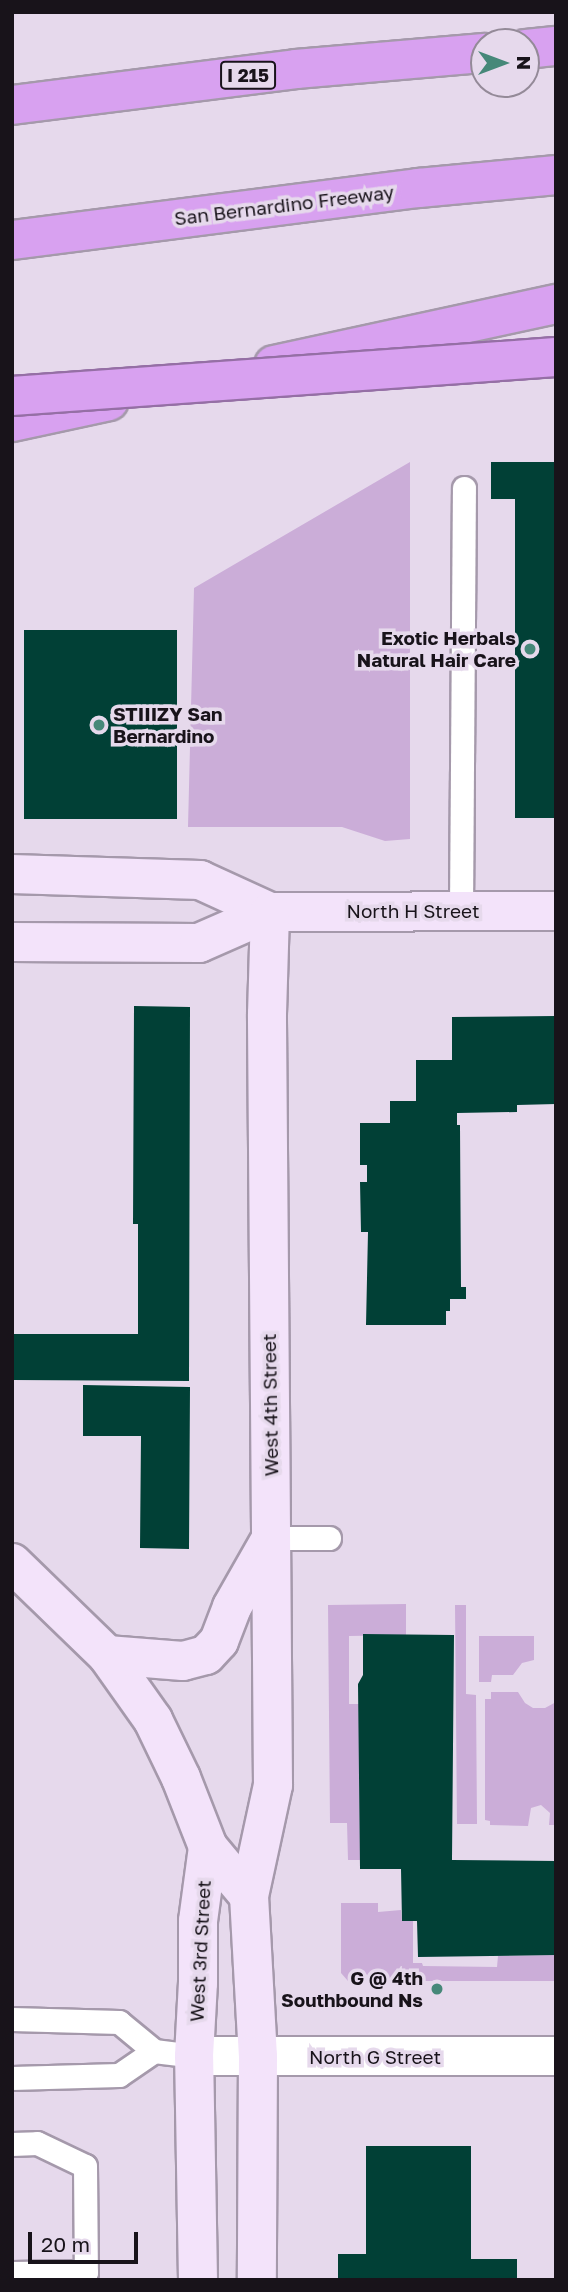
<!DOCTYPE html>
<style>
body{margin:0}
#map{position:relative;width:568px;height:2292px;overflow:hidden;background:#e6d9ec;font-family:"Golos Text",sans-serif}
div>[style]{position:absolute}
.green>*{inset:0;background:#cbadd8}
.building>*{inset:0;background:#014036;transform-origin:0 0}
.roads{filter:drop-shadow(2px 0 #a599ab) drop-shadow(-2px 0 #a599ab) drop-shadow(0 2px #a599ab) drop-shadow(0 -2px #a599ab)}
.lane>*{height:23px;margin:-11.5px;padding:0 11.5px;transform-origin:11.5px;border-radius:11.5px;background:#fff}
.street>*{height:38px;margin:-19px;padding:0 19px;transform-origin:19px;border-radius:19px;background:#fff}
.secondary>*{height:38px;margin:-19px;padding:0 19px;transform-origin:19px;border-radius:19px;background:#f3e3fa}
.highway>*{height:38px;margin:-19px;padding:0 19px;transform-origin:19px;border-radius:19px;background:#d8a1f0}
.bridges{filter:drop-shadow(2px 0 #956fa5) drop-shadow(-2px 0 #956fa5) drop-shadow(0 2px #956fa5) drop-shadow(0 -2px #956fa5)}
.highway-bridge>*{height:38px;margin:-19px;padding:0 19px;transform-origin:19px;border-radius:19px;background:#d8a1f0}
.dots>*{width:19px;height:19px;translate:-50% -50%;box-sizing:border-box;border:4px solid #e6d9ec;border-radius:50%}
span{translate:-50% -50%;white-space:nowrap;text-align:center;line-height:1.15;-webkit-text-stroke:7px #e6d9ec;paint-order:stroke}
.shield-label span{padding:2px 5px;background:#e6d9ec;border:2px solid;border-radius:5px;-webkit-text-stroke-width:0}
.shield-label{font-size:18px;color:#18131a;font-weight:700}
.street-label{font-size:19px;color:#18131a}
.poi-label{font-size:19px;color:#18131a;font-weight:700}
.right{translate:-100% -50%;text-align:right}
.left{translate:0 -50%;text-align:left}
.frame{position:absolute;inset:0;border:14px solid #18131a;pointer-events:none}
.north{position:absolute;left:470px;top:28px;width:70px;height:70px;box-sizing:border-box;background:#e6d9ec;border:2px solid #948a98;border-radius:50%;rotate:90deg;font-size:19px;font-weight:700;line-height:28px;text-align:center;color:#18131a}
.north::after{content:'';display:block;margin:auto;width:24px;height:32px;background:#468879;clip-path:polygon(50% 0,100% 100%,50% 72%,0 100%)}
.scale{position:absolute;left:28px;top:2232px;width:110px;height:32px;box-sizing:border-box;border:4px solid #18131a;border-top:0;padding-left:9px;font-size:21px;line-height:24px;white-space:nowrap;color:#18131a;-webkit-text-stroke:5px #e6d9ec;paint-order:stroke}
</style>
<div id="map">
<div class="green">
<div style="clip-path:polygon(410px 462px,410px 839px,385px 841px,342px 827px,188px 827px,194px 588px)"></div>
<div style="clip-path:polygon(406px 1604px,406px 1635px,349px 1636px,349px 1704px,359px 1704px,360px 1860px,348px 1860px,347px 1823px,330px 1823px,328px 1605px)"></div>
<div style="clip-path:polygon(455px 1605px,466px 1605px,466px 1694px,476px 1695px,477px 1824px,457px 1824px)"></div>
<div style="clip-path:polygon(479px 1636px,534px 1636px,534px 1660px,522px 1663px,513px 1675px,492px 1675px,491px 1682px,479px 1682px)"></div>
<div style="clip-path:polygon(491px 1692px,518px 1692px,525px 1703px,533px 1708px,545px 1708px,556px 1702px,556px 1825px,549px 1825px,550px 1813px,541px 1805px,531px 1808px,528px 1826px,490px 1825px,490px 1821px,485px 1820px,485px 1699px,491px 1699px)"></div>
<div style="clip-path:polygon(341px 1903px,378px 1903px,378px 1912px,401px 1910px,402px 1921px,413px 1921px,413px 1963px,422px 1963px,423px 1966px,497px 1967px,498px 1956px,556px 1955px,556px 1981px,348px 1981px,341px 1973px)"></div>
</div>
<div class="building">
<div style="clip-path:polygon(491px 462px,556px 462px,556px 818px,515px 818px,515px 499px,491px 499px)"></div>
<div style="left:24px;top:630px;width:153px;height:189px"></div>
<div style="clip-path:polygon(134px 1006px,190px 1007px,189px 1381px,12px 1380px,12px 1334px,138px 1334px,138px 1224px,133px 1224px)"></div>
<div style="clip-path:polygon(556px 1016px,556px 1104px,517px 1105px,517px 1112px,457px 1113px,457px 1125px,460px 1125px,461px 1287px,466px 1287px,466px 1299px,450px 1299px,450px 1311px,446px 1311px,446px 1325px,366px 1325px,368px 1232px,361px 1232px,360px 1182px,367px 1182px,367px 1165px,360px 1165px,360px 1123px,390px 1123px,390px 1101px,416px 1101px,416px 1060px,452px 1060px,452px 1017px)"></div>
<div style="clip-path:polygon(83px 1385px,190px 1387px,189px 1549px,140px 1548px,141px 1436px,83px 1436px)"></div>
<div style="clip-path:polygon(363px 1634px,454px 1635px,452px 1860px,556px 1861px,556px 1955px,418px 1957px,417px 1921px,402px 1921px,401px 1869px,360px 1869px,358px 1684px,363px 1675px)"></div>
<div style="clip-path:polygon(366px 2146px,471px 2146px,471px 2259px,517px 2259px,517px 2280px,338px 2280px,338px 2254px,366px 2254px)"></div>
</div>
<div class="roads">
<div class="lane">
<div style="left:461px;top:911px;width:423px;rotate:-89.6deg"></div>
<div style="left:271px;top:1538px;width:58px"></div>
<div style="left:12px;top:2019px;width:107px;rotate:1.6deg"></div>
<div style="left:119px;top:2022px;width:45px;rotate:39.6deg"></div>
<div style="left:154px;top:2051px;width:40px;rotate:7.1deg"></div>
<div style="left:12px;top:2078px;width:107px;rotate:-1.6deg"></div>
<div style="left:119px;top:2075px;width:42px;rotate:-34.4deg"></div>
<div style="left:12px;top:2144px;width:25px;rotate:-2deg"></div>
<div style="left:37px;top:2143px;width:53px;rotate:25.6deg"></div>
<div style="left:85px;top:2166px;width:106px;rotate:89.5deg"></div>
<div style="left:86px;top:2272px;width:74px;rotate:179.2deg"></div>
</div>
<div class="street">
<div style="left:194px;top:2056px;width:362px"></div>
</div>
<div class="secondary">
<div style="left:12px;top:874px;width:188px;rotate:1.8deg"></div>
<div style="left:200px;top:880px;width:77px;rotate:24.6deg"></div>
<div style="left:12px;top:942px;width:187px;rotate:0.3deg"></div>
<div style="left:199px;top:943px;width:77px;rotate:-23.6deg"></div>
<div style="left:270px;top:912px;width:286px;rotate:-0.2deg"></div>
<div style="left:12px;top:1563px;width:132px;rotate:44.1deg"></div>
<div style="left:107px;top:1655px;width:80px;rotate:54.7deg"></div>
<div style="left:153px;top:1720px;width:64px;rotate:64.2deg"></div>
<div style="left:181px;top:1778px;width:74px;rotate:68.6deg"></div>
<div style="left:208px;top:1847px;width:64px;rotate:50.1deg"></div>
<div style="left:249px;top:1896px;width:160px;rotate:86.8deg"></div>
<div style="left:258px;top:2056px;width:224px;rotate:90.3deg"></div>
<div style="left:107px;top:1655px;width:76px;rotate:4.5deg"></div>
<div style="left:183px;top:1661px;width:24px;rotate:-15deg"></div>
<div style="left:206px;top:1655px;width:19px;rotate:-47deg"></div>
<div style="left:219px;top:1641px;width:36px;rotate:-69deg"></div>
<div style="left:232px;top:1607px;width:77px;rotate:-60.4deg"></div>
<div style="left:249px;top:1896px;width:114px;rotate:-77.8deg"></div>
<div style="left:273px;top:1785px;width:771px;rotate:-90.45deg"></div>
<div style="left:267px;top:1014px;width:102px;rotate:-88.3deg"></div>
<div style="left:198px;top:2280px;width:224px;rotate:-91deg"></div>
<div style="left:194px;top:2056px;width:73px;rotate:-86.9deg"></div>
<div style="left:198px;top:1983px;width:62px;rotate:-90deg"></div>
<div style="left:198px;top:1921px;width:75px;rotate:-82.3deg"></div>
</div>
<div class="highway">
<div style="left:526px;top:49px;width:30px;rotate:-6deg"></div>
<div style="left:12px;top:105px;width:286px;rotate:-7.2deg"></div>
<div style="left:296px;top:69px;width:189px;rotate:-4.9deg"></div>
<div style="left:12px;top:240px;width:410px;rotate:-7.3deg"></div>
<div style="left:419px;top:188px;width:138px;rotate:-5.4deg"></div>
<div style="left:274px;top:365px;width:289px;rotate:-12.2deg"></div>
<div style="left:12px;top:422px;width:99px;rotate:-12.2deg"></div>
</div>
</div>
<div class="bridges">
<div class="highway-bridge">
<div style="left:12px;top:396px;width:545px;rotate:-4.1deg"></div>
</div>
</div>
<div class="dots">
<div style="left:530px;top:649px;background:#468879"></div>
<div style="left:99px;top:725px;background:#468879"></div>
<div style="left:437px;top:1989px;background:#468879"></div>
</div>
<div class="shield-label">
<span style="left:248px;top:75px">I 215</span>
</div>
<div class="street-label">
<span style="left:284px;top:205px;rotate:-7deg">San Bernardino Freeway</span>
<span style="left:413px;top:911px">North H Street</span>
<span style="left:270px;top:1405px;rotate:-91deg">West 4th Street</span>
<span style="left:200px;top:1951px;rotate:-87deg">West 3rd Street</span>
<span style="left:375px;top:2057px">North G Street</span>
</div>
<div class="poi-label">
<span class="right" style="left:516px;top:649px">Exotic Herbals<br>Natural Hair Care</span>
<span class="left" style="left:113px;top:725px">STIIIZY San<br>Bernardino</span>
<span class="right" style="left:423px;top:1989px">G @ 4th<br>Southbound Ns</span>
</div>
<div class="frame"></div>
<div class="north">N</div>
<div class="scale">20 m</div>
</div>
